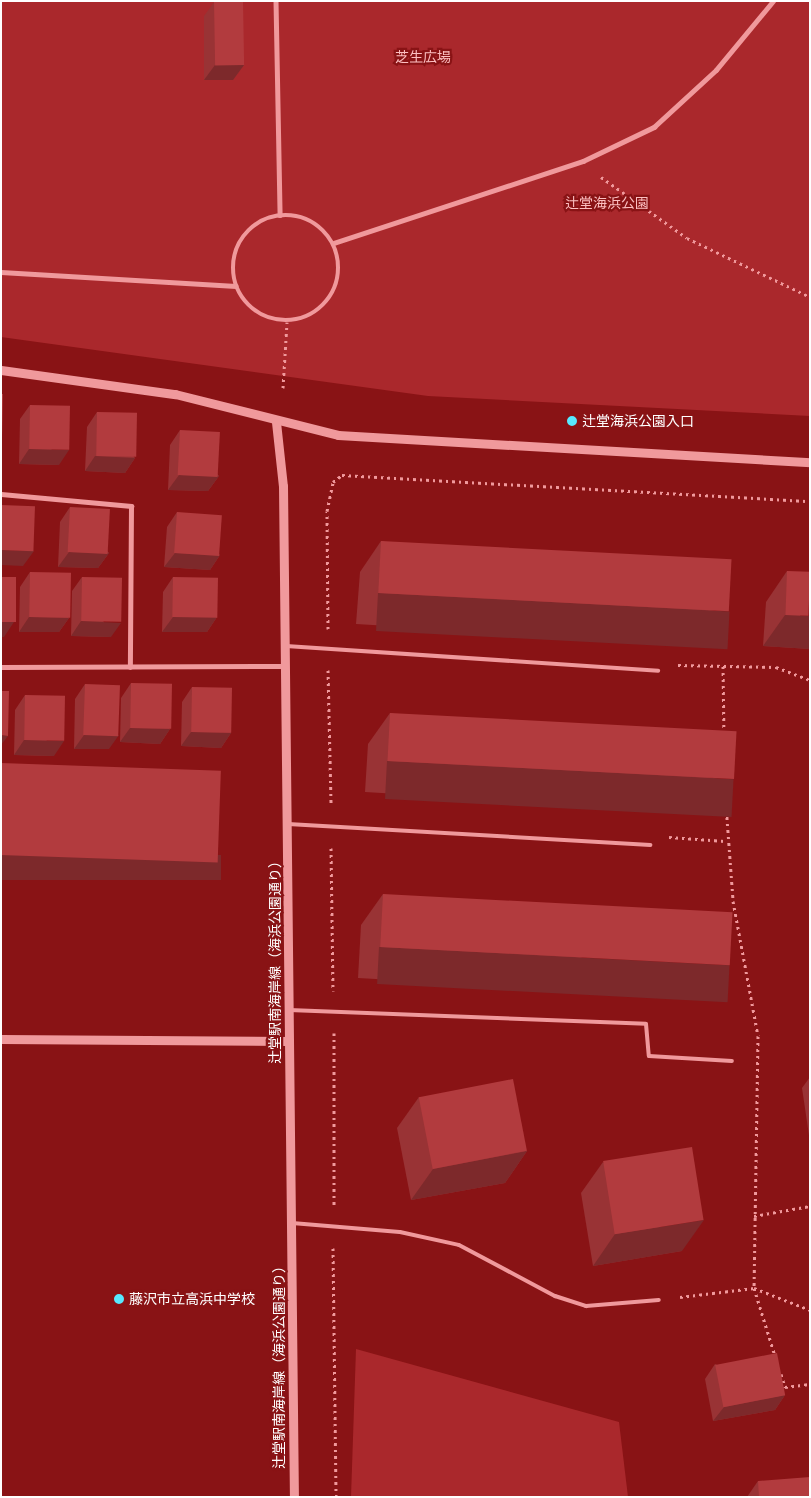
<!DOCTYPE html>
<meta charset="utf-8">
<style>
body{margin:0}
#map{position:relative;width:811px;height:1498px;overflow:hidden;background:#891315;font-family:"PT Sans","Noto Sans JP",sans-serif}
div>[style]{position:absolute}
.green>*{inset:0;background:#aa282c}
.path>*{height:3px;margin-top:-1.5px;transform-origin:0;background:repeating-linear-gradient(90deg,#f0999c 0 2.5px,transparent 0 6.5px)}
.service>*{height:4px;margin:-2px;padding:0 2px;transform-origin:2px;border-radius:2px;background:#f0999c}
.pedestrian>*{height:4.5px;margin:-2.25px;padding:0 2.25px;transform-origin:2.25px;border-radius:2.25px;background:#f0999c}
.pedestrian>.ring{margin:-2.25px;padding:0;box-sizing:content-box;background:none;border:4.5px solid #f0999c;border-radius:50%}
.minor>*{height:5px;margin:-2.5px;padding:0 2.5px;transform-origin:2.5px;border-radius:2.5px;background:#f0999c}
.tertiary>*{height:9px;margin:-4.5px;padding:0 4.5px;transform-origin:4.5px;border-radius:4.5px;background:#f0999c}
.wall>*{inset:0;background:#993335}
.shaded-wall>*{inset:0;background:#7d292b;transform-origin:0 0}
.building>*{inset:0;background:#b23b3e;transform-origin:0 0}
.dots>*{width:14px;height:14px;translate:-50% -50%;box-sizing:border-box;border:2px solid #891315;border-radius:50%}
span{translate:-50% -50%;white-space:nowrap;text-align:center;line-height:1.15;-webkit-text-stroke:4.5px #891315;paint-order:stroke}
.park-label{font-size:14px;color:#fcbfc1}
.poi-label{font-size:14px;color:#fff}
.left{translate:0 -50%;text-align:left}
.street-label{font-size:14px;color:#fff}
.frame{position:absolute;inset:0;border:2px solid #fff;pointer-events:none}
</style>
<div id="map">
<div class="green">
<div style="clip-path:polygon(1px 1px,810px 1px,810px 416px,428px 396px,1px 337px)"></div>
<div style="clip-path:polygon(356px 1349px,619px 1422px,628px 1497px,351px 1497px)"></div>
</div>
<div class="path">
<div style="left:601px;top:177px;width:105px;rotate:35.3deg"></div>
<div style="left:687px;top:238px;width:136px;rotate:25.6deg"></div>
<div style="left:283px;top:388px;width:66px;rotate:-86.5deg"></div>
<div style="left:328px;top:629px;width:118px;rotate:-90.5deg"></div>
<div style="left:327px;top:511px;width:30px;rotate:-78deg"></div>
<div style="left:333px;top:482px;width:11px;rotate:-38deg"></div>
<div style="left:342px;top:475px;width:469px;rotate:3.2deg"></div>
<div style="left:678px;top:665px;width:98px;rotate:1.2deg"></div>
<div style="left:776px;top:667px;width:36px;rotate:21deg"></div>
<div style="left:723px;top:666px;width:71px;rotate:89.2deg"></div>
<div style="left:328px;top:670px;width:136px;rotate:88.7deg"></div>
<div style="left:725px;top:791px;width:110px;rotate:85.8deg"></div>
<div style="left:733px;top:901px;width:137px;rotate:79.5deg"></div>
<div style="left:758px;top:1036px;width:252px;rotate:90.9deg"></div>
<div style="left:754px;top:1288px;width:60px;rotate:21.4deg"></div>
<div style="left:669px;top:837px;width:56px;rotate:4.1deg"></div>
<div style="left:331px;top:848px;width:143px;rotate:89.2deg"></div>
<div style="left:334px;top:1033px;width:173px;rotate:90deg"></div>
<div style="left:754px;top:1216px;width:57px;rotate:-10.1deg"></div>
<div style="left:333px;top:1248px;width:249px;rotate:89.3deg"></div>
<div style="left:680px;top:1297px;width:75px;rotate:-6.9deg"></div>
<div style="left:754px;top:1288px;width:71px;rotate:72.8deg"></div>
<div style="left:781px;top:1374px;width:14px;rotate:73deg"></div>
<div style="left:785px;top:1387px;width:25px;rotate:-7deg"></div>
</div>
<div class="service">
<div style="left:286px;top:646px;width:373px;rotate:3.8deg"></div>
<div style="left:288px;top:824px;width:363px;rotate:3.3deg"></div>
<div style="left:289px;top:1010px;width:357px;rotate:2.2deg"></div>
<div style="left:646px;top:1024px;width:32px;rotate:85deg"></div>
<div style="left:649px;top:1056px;width:83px;rotate:3.4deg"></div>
<div style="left:292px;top:1223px;width:108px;rotate:4.8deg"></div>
<div style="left:400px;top:1232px;width:60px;rotate:12.4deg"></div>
<div style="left:459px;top:1245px;width:109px;rotate:28deg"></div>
<div style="left:555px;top:1296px;width:33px;rotate:18deg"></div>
<div style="left:586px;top:1306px;width:73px;rotate:-4.7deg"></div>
</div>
<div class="pedestrian">
<div style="left:276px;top:1px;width:214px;rotate:88.9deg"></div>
<div class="ring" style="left:233px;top:215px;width:101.5px;height:101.5px"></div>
<div style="left:334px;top:243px;width:262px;rotate:-18.2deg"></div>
<div style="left:583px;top:161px;width:79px;rotate:-25.6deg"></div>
<div style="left:654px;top:127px;width:84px;rotate:-42.6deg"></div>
<div style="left:716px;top:70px;width:89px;rotate:-50.4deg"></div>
<div style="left:1px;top:272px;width:235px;rotate:3.4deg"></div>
</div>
<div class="minor">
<div style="left:1px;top:494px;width:131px;rotate:5.3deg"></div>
<div style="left:131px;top:506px;width:161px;rotate:90.4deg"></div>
<div style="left:1px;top:667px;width:284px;rotate:-0.2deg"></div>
</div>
<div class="tertiary">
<div style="left:1px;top:370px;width:176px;rotate:7.9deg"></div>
<div style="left:175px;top:394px;width:168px;rotate:14.1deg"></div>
<div style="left:338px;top:435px;width:473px;rotate:3.3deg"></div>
<div style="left:276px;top:422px;width:64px;rotate:83.8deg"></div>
<div style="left:283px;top:486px;width:1011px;rotate:89.38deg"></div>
<div style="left:1px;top:1039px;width:288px;rotate:0.4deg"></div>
</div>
<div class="wall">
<div style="clip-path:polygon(214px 2px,244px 65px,233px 80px,204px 80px,204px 16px)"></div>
<div style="clip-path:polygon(30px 405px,59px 465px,19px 464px,20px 419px)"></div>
<div style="clip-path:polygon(97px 412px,135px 458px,125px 473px,85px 471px,87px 427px)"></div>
<div style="clip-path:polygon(180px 430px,219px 476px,208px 491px,168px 490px,170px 445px)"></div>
<div style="clip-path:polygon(70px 507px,109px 553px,98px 568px,58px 567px,60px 522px)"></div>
<div style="clip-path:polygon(177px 512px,220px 555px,210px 570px,164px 567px,167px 527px)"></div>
<div style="clip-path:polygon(381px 541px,729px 614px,707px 645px,356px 624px,360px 572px)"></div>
<div style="clip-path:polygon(787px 571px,810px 649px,763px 646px,766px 602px)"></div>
<div style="clip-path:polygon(30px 572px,69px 618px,59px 632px,19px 632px,20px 587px)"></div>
<div style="clip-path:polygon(82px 577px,111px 637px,71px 636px,72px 591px)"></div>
<div style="clip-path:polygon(173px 577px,217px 617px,207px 632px,162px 632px,163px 592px)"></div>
<div style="clip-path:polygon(131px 683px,170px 729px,160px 744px,120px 742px,121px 698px)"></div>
<div style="clip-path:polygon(85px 684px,109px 749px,74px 749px,75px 699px)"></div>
<div style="clip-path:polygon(192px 687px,231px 733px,221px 748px,181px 746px,182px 702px)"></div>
<div style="clip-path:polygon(25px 695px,54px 756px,14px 755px,15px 710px)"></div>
<div style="clip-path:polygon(390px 713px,733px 782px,711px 813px,365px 792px,368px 744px)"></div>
<div style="clip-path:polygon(383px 894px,708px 998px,358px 978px,361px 925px)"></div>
<div style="clip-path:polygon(810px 1077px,810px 1142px,802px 1088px)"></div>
<div style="clip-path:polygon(419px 1097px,527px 1151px,505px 1183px,411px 1200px,397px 1128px)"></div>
<div style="clip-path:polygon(603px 1162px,682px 1251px,593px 1266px,581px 1193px)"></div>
<div style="clip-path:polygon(715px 1364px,785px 1395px,775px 1410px,713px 1421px,705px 1379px)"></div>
<div style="clip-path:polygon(758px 1481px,810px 1497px,747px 1497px)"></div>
</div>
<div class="shaded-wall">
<div style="clip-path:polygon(215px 65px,244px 65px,233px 80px,204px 80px)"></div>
<div style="clip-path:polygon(29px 449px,69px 450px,59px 465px,19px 464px)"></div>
<div style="clip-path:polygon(95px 456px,135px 458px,125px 473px,85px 471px)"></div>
<div style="clip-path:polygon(179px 475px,219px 476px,208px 491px,168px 490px)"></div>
<div style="clip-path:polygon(1px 550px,34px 551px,23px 566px,1px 565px)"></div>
<div style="clip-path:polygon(69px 552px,109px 553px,98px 568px,58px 567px)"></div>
<div style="clip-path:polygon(175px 553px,220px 555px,210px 570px,164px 567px)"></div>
<div style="left:378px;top:593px;width:352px;height:38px;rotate:3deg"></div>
<div style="clip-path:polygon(785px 615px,810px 616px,810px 649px,763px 646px)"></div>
<div style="clip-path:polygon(29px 617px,69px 618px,59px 632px,19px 632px)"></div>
<div style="clip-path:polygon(173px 617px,217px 617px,207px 632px,162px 632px)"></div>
<div style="clip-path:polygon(81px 621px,121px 623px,111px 637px,71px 636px)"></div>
<div style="clip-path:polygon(1px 622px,14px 622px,4px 637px,1px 637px)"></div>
<div style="clip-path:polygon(130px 728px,170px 729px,160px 744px,120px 742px)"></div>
<div style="clip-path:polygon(191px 732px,231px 733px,221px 748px,181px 746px)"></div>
<div style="clip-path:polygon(1px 735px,8px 736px,1px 745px)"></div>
<div style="clip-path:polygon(84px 735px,119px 735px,109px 749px,74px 749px)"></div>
<div style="clip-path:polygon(24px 740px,64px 741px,54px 756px,14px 755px)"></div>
<div style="left:387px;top:761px;width:347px;height:38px;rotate:3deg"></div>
<div style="left:1px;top:855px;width:220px;height:25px"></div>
<div style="left:379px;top:947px;width:351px;height:37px;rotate:3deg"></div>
<div style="clip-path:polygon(527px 1151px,505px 1183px,411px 1200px,433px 1169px)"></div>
<div style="clip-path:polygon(704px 1220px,682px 1251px,593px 1266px,615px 1234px)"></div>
<div style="clip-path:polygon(785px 1395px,775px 1410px,713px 1421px,724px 1407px)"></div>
</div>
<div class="building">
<div style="left:243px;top:1px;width:64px;height:29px;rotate:89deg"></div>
<div style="clip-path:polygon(1px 394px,3px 394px,2px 438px,1px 438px)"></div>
<div style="left:30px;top:405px;width:40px;height:44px;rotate:1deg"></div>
<div style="left:97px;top:412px;width:40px;height:44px;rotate:1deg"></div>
<div style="left:180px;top:430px;width:40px;height:45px;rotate:3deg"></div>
<div style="left:1px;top:505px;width:34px;height:45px;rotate:2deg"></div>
<div style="left:70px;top:507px;width:40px;height:45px;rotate:3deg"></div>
<div style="left:177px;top:512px;width:45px;height:41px;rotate:4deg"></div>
<div style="left:381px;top:541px;width:351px;height:52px;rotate:3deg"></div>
<div style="left:787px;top:571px;width:23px;height:44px;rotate:2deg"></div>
<div style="left:30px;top:572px;width:41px;height:45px;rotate:1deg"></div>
<div style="left:1px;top:577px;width:15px;height:45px"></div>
<div style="left:82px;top:577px;width:40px;height:44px;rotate:1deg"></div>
<div style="left:173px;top:577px;width:45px;height:40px;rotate:1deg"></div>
<div style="left:131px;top:683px;width:41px;height:45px;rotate:1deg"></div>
<div style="left:85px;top:684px;width:35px;height:51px;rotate:2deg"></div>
<div style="left:192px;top:687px;width:40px;height:45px;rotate:1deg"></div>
<div style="clip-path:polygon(1px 691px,9px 691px,8px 736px,1px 735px)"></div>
<div style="left:25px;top:695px;width:40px;height:45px;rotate:1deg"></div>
<div style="left:390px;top:713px;width:347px;height:48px;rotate:3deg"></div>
<div style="left:1px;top:763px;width:220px;height:92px;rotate:2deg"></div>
<div style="left:383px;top:894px;width:350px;height:53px;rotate:3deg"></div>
<div style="left:513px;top:1079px;width:73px;height:96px;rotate:79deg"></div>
<div style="left:692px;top:1147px;width:74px;height:90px;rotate:81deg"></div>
<div style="left:777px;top:1353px;width:43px;height:63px;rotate:79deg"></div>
<div style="clip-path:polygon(810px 1477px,810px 1497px,759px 1497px,758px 1481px)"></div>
</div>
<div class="dots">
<div style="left:572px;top:421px;background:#58e9ff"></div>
<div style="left:119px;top:1299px;background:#58e9ff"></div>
</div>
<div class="park-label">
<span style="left:423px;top:57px">芝生広場</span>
<span style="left:607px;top:203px">辻堂海浜公園</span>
</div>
<div class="poi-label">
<span class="left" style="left:582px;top:421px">辻堂海浜公園入口</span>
<span class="left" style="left:129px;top:1299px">藤沢市立高浜中学校</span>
</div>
<div class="street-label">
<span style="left:275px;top:959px;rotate:-90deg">辻堂駅南海岸線（海浜公園通り）</span>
<span style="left:279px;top:1364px;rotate:-90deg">辻堂駅南海岸線（海浜公園通り）</span>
</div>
<div class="frame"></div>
</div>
